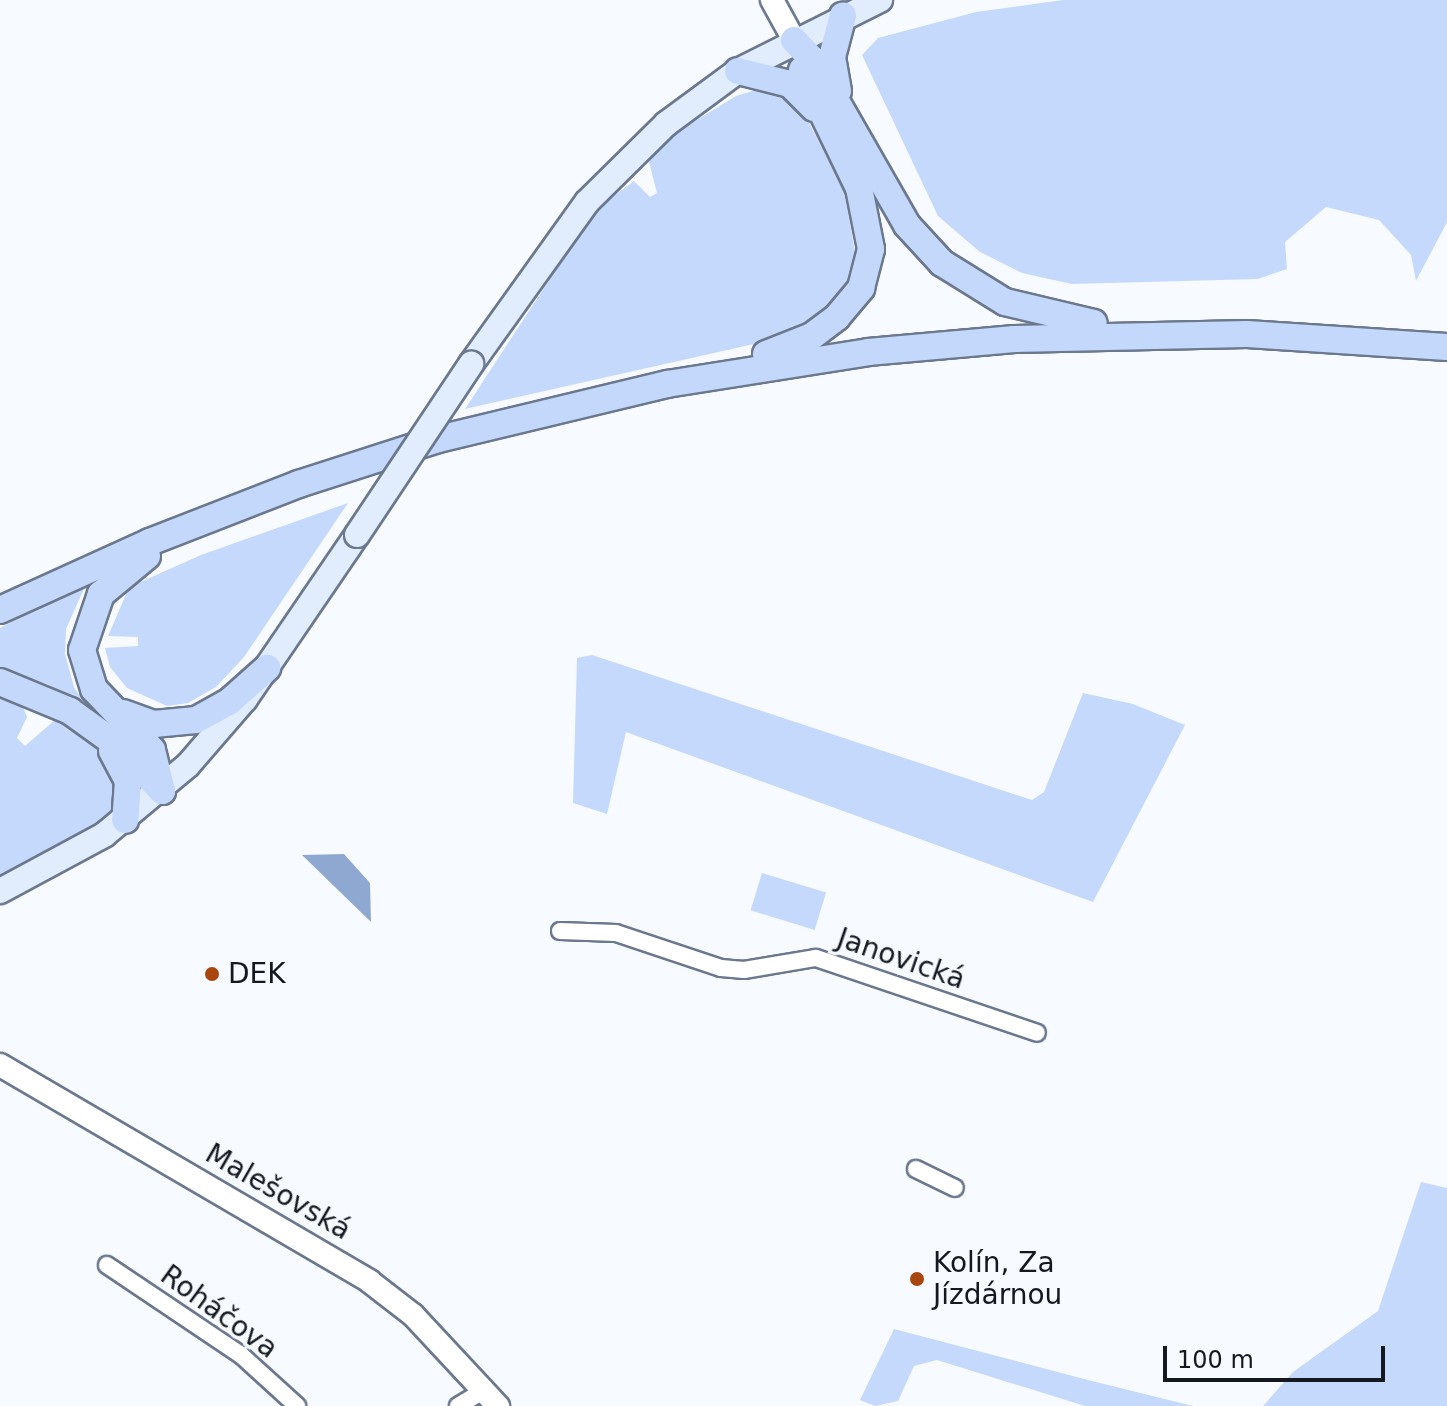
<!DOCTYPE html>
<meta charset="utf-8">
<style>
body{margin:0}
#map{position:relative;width:1447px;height:1406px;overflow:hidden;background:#f7faff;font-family:"DejaVu Sans",sans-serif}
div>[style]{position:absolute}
.green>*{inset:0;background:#c4d9fb;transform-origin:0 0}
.water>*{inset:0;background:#8fa8d2}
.roads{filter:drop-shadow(2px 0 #6b788d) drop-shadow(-2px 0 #6b788d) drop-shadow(0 2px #6b788d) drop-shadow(0 -2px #6b788d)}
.minor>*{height:16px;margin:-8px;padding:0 8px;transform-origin:8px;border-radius:8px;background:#fff}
.tertiary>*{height:22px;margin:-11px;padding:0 11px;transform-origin:11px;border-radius:11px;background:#fff}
.secondary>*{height:24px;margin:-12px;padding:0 12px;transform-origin:12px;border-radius:12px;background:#e1ecfd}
.primary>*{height:26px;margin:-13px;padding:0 13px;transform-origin:13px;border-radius:13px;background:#c3d8fb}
.bridges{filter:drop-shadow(2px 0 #6b788d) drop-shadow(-2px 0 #6b788d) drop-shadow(0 2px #6b788d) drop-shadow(0 -2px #6b788d)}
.secondary-bridge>*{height:24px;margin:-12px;padding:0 12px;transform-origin:12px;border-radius:12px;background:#e1ecfd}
.dots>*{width:22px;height:22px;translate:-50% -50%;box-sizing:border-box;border:4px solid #f7faff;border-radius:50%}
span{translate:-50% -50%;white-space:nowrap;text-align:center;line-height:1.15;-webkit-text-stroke:7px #f7faff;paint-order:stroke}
.street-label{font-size:28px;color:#141921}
.poi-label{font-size:28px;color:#141921}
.left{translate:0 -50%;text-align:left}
.scale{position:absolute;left:1163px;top:1346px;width:222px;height:36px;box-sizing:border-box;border:4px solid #141921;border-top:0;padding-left:10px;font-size:24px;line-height:28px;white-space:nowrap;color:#141921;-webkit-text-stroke:6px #f7faff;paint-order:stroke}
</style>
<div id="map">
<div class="green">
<div style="clip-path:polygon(1063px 0,1447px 0,1447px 222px,1416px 281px,1411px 255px,1379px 220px,1326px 207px,1285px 242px,1287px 269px,1258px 279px,1072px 284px,1022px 273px,980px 252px,938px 216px,862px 55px,878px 38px,976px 12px)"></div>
<div style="clip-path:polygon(759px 89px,798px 102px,845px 191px,855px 253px,848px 281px,831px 309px,776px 339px,465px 409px,595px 210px,634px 181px,650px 197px,657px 193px,649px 162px,656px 145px,736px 96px)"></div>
<div style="clip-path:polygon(348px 503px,244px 657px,216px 687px,188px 703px,167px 706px,127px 688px,110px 667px,105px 648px,138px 646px,138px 637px,108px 636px,127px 592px,136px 584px,201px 555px)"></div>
<div style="clip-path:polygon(86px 584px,66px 629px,65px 654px,74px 687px,86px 706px,47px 684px,0 669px,0 628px)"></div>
<div style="clip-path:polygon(592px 655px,1032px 800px,1044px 792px,1083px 693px,1133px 704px,1185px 725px,1093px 902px,626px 732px,607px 814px,573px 803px,577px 658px)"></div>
<div style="clip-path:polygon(0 698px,23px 707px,27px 717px,17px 738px,25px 746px,55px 720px,98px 747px,119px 779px,119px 806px,86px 831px,0 876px)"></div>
<div style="left:762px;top:873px;width:67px;height:39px;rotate:17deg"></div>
<div style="clip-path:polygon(1421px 1182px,1447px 1188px,1447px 1406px,1263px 1406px,1293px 1372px,1378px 1311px)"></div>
<div style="clip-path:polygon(894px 1329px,1088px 1380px,1193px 1406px,1085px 1406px,937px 1360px,914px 1366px,898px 1401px,875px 1406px,860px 1400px)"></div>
</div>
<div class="water">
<div style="clip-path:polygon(344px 854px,370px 883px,371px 922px,302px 855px)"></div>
</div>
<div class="roads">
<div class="minor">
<div style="left:560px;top:931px;width:56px;rotate:2deg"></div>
<div style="left:616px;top:933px;width:111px;rotate:18.4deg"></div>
<div style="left:721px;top:968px;width:23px;rotate:5deg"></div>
<div style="left:744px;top:970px;width:73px;rotate:-9.5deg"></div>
<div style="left:816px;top:958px;width:233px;rotate:18.7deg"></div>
<div style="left:916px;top:1169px;width:43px;rotate:26deg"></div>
<div style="left:107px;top:1265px;width:161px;rotate:33.9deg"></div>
<div style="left:241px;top:1355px;width:76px;rotate:42.3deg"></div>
<div style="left:458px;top:1406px;width:31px;rotate:-31deg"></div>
</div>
<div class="tertiary">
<div style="left:772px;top:0;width:46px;rotate:61.2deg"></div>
<div style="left:0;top:1065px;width:428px;rotate:30.3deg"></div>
<div style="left:369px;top:1281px;width:56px;rotate:37.7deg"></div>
<div style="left:413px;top:1315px;width:125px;rotate:47deg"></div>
</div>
<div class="secondary">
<div style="left:471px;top:364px;width:199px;rotate:-54.4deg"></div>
<div style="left:587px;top:202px;width:111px;rotate:-44.6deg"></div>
<div style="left:666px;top:124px;width:89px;rotate:-36.4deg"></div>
<div style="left:738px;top:71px;width:159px;rotate:-26.6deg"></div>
<div style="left:0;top:891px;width:118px;rotate:-28.3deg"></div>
<div style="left:104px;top:835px;width:109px;rotate:-39.8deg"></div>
<div style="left:188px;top:765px;width:87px;rotate:-49.2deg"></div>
<div style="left:245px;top:699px;width:199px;rotate:-55.7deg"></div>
</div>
<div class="primary">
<div style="left:794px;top:40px;width:26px;rotate:47deg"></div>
<div style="left:812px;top:59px;width:191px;rotate:60.2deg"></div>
<div style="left:907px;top:225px;width:52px;rotate:47.4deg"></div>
<div style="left:942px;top:263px;width:74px;rotate:31.8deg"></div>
<div style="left:1005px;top:302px;width:91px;rotate:13.3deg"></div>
<div style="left:738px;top:71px;width:54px;rotate:14deg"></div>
<div style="left:790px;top:84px;width:34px;rotate:45deg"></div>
<div style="left:838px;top:91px;width:35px;rotate:-100deg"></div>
<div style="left:832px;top:57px;width:43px;rotate:-75.3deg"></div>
<div style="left:766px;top:354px;width:49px;rotate:-21.4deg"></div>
<div style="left:812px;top:336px;width:31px;rotate:-37deg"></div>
<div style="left:837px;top:317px;width:38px;rotate:-50deg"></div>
<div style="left:861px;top:288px;width:40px;rotate:-75.6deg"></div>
<div style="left:871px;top:249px;width:62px;rotate:-101.1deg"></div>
<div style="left:859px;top:188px;width:131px;rotate:-115.8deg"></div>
<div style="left:147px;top:556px;width:60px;rotate:140.4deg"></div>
<div style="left:101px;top:594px;width:59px;rotate:108.7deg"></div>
<div style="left:82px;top:650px;width:41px;rotate:72.9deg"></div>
<div style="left:94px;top:689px;width:84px;rotate:46.4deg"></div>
<div style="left:152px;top:750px;width:42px;rotate:76.3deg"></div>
<div style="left:0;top:610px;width:165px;rotate:-24.4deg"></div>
<div style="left:150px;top:542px;width:160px;rotate:-21.3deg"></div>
<div style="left:299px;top:484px;width:146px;rotate:-17.9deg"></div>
<div style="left:438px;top:439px;width:236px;rotate:-13.5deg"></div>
<div style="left:667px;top:384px;width:204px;rotate:-9deg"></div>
<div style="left:868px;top:352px;width:147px;rotate:-5.1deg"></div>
<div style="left:1014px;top:339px;width:233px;rotate:-1.2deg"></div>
<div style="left:1247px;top:334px;width:200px;rotate:3.7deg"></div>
<div style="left:0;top:682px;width:76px;rotate:22.5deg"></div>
<div style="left:70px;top:711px;width:62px;rotate:35.8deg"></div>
<div style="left:120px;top:747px;width:61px;rotate:46.3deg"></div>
<div style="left:123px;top:713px;width:33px;rotate:20deg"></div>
<div style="left:154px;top:724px;width:42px;rotate:-5.4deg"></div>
<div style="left:196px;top:720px;width:39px;rotate:-29deg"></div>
<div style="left:230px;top:701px;width:50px;rotate:-41.7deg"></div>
<div style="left:112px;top:751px;width:34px;rotate:62deg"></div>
<div style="left:128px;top:781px;width:39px;rotate:94deg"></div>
</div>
</div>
<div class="bridges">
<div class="secondary-bridge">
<div style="left:357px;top:535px;width:206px;rotate:-56.3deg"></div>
</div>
</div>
<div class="dots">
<div style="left:212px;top:974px;background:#a9460e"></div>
<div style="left:917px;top:1279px;background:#a9460e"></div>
</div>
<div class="street-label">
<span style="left:901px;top:959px;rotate:19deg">Janovická</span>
<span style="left:278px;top:1192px;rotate:30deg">Malešovská</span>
<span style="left:219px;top:1312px;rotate:36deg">Roháčova</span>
</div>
<div class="poi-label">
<span class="left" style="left:228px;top:974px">DEK</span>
<span class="left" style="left:933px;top:1279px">Kolín, Za<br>Jízdárnou</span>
</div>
<div class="scale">100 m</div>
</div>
